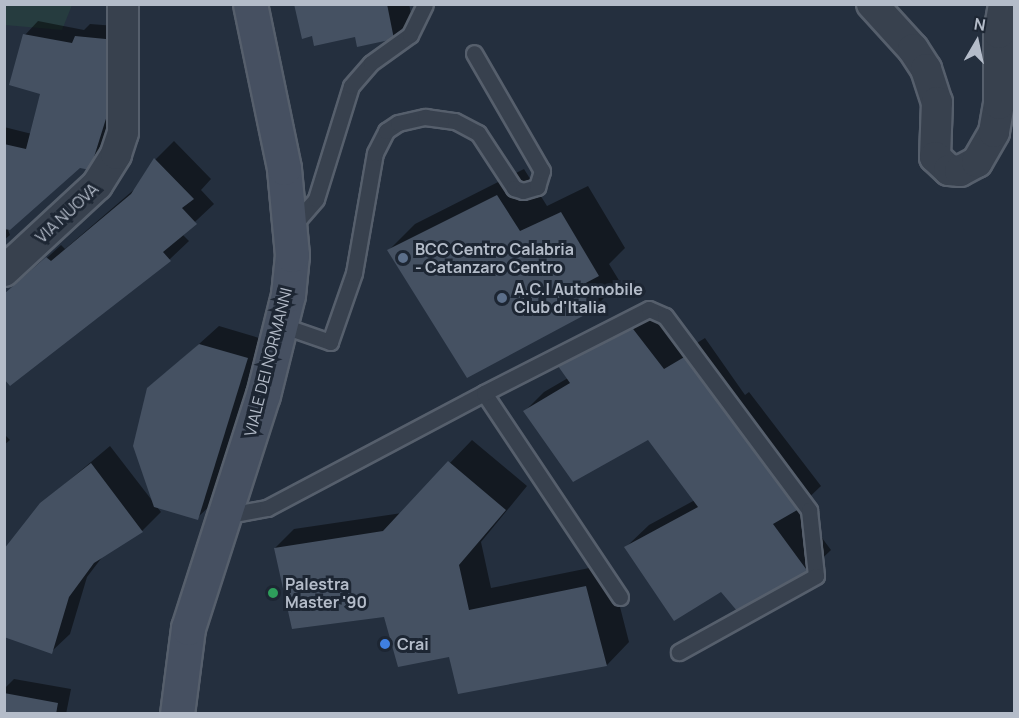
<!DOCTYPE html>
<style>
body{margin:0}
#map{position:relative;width:1019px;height:718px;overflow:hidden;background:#242f3e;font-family:Manrope,sans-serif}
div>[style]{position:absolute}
.green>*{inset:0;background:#263c3f}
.shadow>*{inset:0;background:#0007}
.building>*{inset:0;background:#455162}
.roads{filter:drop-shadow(2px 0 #565f6c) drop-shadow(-2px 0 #565f6c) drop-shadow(0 2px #565f6c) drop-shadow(0 -2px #565f6c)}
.lane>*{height:15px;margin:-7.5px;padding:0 7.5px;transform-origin:7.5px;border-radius:7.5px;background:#38414e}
.street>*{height:30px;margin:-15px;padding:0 15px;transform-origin:15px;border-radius:15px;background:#38414e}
.secondary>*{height:33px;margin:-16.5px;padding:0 16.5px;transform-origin:16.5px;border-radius:16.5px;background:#465061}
.dots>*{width:16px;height:16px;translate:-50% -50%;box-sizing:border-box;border:3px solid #1d2633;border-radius:50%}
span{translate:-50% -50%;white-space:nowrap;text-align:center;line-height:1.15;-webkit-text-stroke:6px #1d2633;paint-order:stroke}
.street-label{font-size:16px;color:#b4bcc9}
.poi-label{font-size:16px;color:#b4bcc9;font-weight:700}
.left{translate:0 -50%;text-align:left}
.frame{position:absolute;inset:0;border:6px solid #b4bcc9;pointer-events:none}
.north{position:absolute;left:947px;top:12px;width:60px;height:60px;-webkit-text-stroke:4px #1d2633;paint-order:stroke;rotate:9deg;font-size:16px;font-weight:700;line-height:24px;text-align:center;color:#b4bcc9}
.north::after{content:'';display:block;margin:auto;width:21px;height:27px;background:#b4bcc9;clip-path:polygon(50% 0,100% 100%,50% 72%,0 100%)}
</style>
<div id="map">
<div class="green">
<div style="clip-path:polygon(4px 5px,5px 4px,72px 5px,62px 30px,5px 25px)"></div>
</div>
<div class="shadow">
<div style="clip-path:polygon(295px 4px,409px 4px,412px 19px,394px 38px,313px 35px)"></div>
<div style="clip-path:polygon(38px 21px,84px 30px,90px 24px,129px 27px,122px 94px,103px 155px,89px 169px,80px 167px,8px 230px,10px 235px,4px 240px,4px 127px,32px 134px,42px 93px,25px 35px)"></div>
<div style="clip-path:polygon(174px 141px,211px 179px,201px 190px,214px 204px,182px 234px,189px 241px,170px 259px,11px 384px,4px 297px,61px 245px,65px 249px,137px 187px,156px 159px)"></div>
<div style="clip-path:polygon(524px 169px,547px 206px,588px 186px,625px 248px,609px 264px,620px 282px,593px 309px,467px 376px,389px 250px,415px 224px)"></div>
<div style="clip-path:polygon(649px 307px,684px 351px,705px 338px,745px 395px,749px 392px,821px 486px,799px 507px,831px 550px,808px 572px,721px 590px,626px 547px,649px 525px,695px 500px,649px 438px,525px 411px,544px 392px,568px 378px,560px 366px,579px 348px)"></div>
<div style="clip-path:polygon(219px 326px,266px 340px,216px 500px,197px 518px,157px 507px,161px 512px,142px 531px,103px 556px,87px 577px,70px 634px,51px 652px,41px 504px,110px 446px,154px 503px,149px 389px)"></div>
<div style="clip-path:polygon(4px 434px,10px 440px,4px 445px)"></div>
<div style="clip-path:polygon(472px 440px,527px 486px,481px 542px,491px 588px,609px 564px,629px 642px,607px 665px,385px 616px,275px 548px,294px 529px,402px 513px)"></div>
<div style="clip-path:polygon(14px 679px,71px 689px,66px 714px,4px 714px,4px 689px)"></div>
</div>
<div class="building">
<div style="clip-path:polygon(294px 4px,387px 4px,394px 39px,357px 47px,355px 37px,314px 46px,312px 36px,302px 39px)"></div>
<div style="clip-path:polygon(23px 34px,72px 43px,75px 36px,116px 40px,109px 109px,90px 170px,80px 168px,10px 230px,4px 229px,4px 144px,26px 149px,40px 94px,9px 85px)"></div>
<div style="clip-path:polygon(154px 158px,194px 199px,182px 208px,197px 224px,163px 252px,171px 261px,10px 386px,4px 379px,4px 294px,46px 257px,51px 261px,131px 194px)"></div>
<div style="clip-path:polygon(497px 195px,520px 231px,561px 212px,599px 276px,580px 286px,594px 310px,467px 378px,387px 250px)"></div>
<div style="clip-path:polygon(630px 325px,664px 369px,686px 356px,799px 509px,773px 524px,809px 573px,738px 612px,721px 592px,674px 621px,624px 547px,698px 507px,648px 440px,573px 482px,523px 411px,570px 383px,558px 366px)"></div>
<div style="clip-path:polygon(199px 344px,248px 358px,198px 520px,154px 507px,133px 446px,147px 388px)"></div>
<div style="clip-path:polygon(448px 461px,506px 510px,459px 565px,469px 610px,586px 586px,607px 666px,458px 694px,449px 657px,398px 667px,384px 617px,292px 629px,274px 548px,383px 531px)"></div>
<div style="clip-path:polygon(91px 463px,143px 532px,94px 563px,69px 597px,52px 654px,4px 637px,4px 549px,40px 503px)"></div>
<div style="clip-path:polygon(4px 693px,58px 703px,56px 714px,4px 714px)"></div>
</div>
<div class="roads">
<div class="lane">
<div style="left:291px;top:228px;width:38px;rotate:-49deg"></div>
<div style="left:316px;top:199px;width:118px;rotate:-72.8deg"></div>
<div style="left:351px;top:86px;width:30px;rotate:-49deg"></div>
<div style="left:371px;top:63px;width:48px;rotate:-35.7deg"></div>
<div style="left:410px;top:35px;width:34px;rotate:-64deg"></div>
<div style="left:281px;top:325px;width:52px;rotate:19.1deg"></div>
<div style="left:330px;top:342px;width:73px;rotate:-70.8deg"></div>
<div style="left:354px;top:273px;width:122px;rotate:-80.1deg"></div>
<div style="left:375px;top:153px;width:25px;rotate:-63deg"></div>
<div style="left:386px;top:131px;width:14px;rotate:-34deg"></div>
<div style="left:398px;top:123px;width:28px;rotate:-13deg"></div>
<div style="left:425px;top:117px;width:30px;rotate:8deg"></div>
<div style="left:455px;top:121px;width:26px;rotate:28deg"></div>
<div style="left:478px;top:133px;width:66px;rotate:56.8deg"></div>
<div style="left:514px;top:188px;width:9px;rotate:18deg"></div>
<div style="left:523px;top:191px;width:15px;rotate:-16deg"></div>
<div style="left:537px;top:187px;width:17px;rotate:-73deg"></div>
<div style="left:542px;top:171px;width:136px;rotate:-120deg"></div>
<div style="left:223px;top:516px;width:45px;rotate:-10.3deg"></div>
<div style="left:267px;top:508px;width:246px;rotate:-27.9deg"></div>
<div style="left:620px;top:597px;width:245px;rotate:-123.7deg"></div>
<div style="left:484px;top:393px;width:185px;rotate:-27deg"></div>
<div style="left:649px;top:309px;width:17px;rotate:24deg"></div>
<div style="left:665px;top:316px;width:242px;rotate:53.4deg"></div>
<div style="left:809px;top:510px;width:66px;rotate:83.9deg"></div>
<div style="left:816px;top:576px;width:157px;rotate:151deg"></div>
</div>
<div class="street">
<div style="left:872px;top:4px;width:61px;rotate:47.7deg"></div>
<div style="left:913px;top:49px;width:24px;rotate:57deg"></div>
<div style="left:926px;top:69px;width:35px;rotate:72deg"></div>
<div style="left:937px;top:102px;width:55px;rotate:92.1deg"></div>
<div style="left:935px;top:157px;width:19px;rotate:43deg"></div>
<div style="left:949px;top:170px;width:11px;rotate:5deg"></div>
<div style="left:960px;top:171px;width:19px;rotate:-28deg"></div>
<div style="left:977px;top:162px;width:34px;rotate:-60deg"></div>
<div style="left:994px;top:132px;width:28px;rotate:-80deg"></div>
<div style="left:999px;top:104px;width:71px;rotate:-90deg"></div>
<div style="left:999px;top:33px;width:29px;rotate:-80deg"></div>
<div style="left:4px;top:271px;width:127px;rotate:-42.8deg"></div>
<div style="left:97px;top:185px;width:36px;rotate:-58deg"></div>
<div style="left:116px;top:154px;width:22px;rotate:-72deg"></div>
<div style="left:123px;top:133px;width:129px;rotate:-90deg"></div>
</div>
<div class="secondary">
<div style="left:177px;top:714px;width:87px;rotate:-82.7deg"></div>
<div style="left:188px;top:628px;width:245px;rotate:-72.2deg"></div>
<div style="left:263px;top:395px;width:103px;rotate:-76deg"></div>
<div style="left:288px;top:295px;width:40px;rotate:-84.3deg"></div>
<div style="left:292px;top:255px;width:87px;rotate:-95.3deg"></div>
<div style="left:284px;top:168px;width:167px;rotate:-101.7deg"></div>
</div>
</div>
<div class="dots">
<div style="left:403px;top:258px;background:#5c6f8a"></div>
<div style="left:502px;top:298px;background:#5c6f8a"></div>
<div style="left:273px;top:593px;background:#2e9e5b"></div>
<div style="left:385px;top:644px;background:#3f7fe0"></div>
</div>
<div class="street-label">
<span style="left:67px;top:213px;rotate:-43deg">VIA NUOVA</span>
<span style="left:268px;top:362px;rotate:-76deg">VIALE DEI NORMANNI</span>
</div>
<div class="poi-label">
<span class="left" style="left:415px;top:258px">BCC Centro Calabria<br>- Catanzaro Centro</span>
<span class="left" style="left:514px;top:298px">A.C.I Automobile<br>Club d'Italia</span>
<span class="left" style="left:285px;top:593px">Palestra<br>Master '90</span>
<span class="left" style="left:397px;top:644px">Crai</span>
</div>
<div class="frame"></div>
<div class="north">N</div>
</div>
